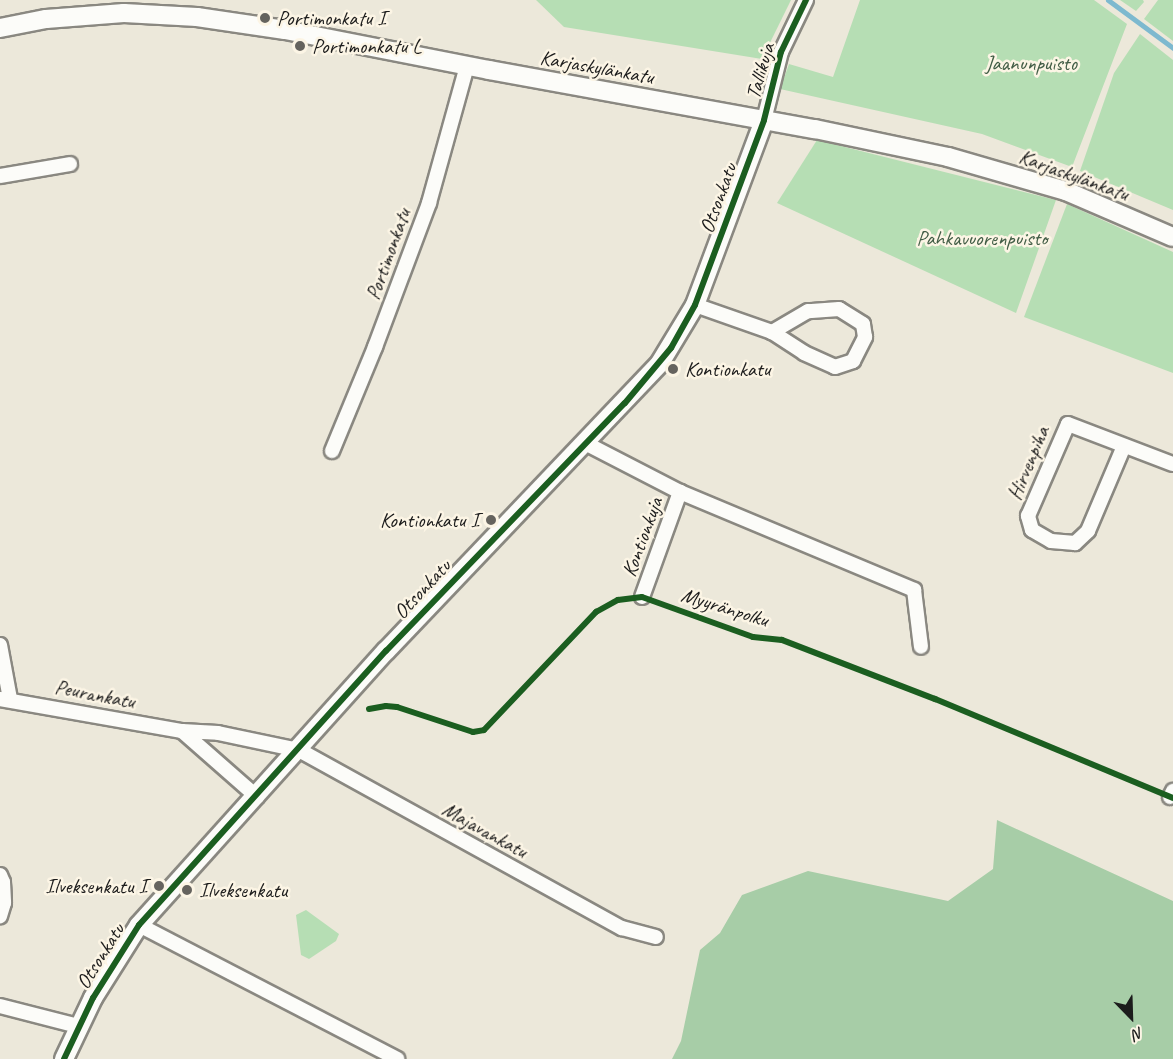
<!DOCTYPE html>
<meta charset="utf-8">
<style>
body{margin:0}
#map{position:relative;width:1173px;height:1059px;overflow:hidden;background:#ece8da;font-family:Caveat,sans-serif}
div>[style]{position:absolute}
.green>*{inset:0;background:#b6deb4}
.forest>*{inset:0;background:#a7cda7}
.stream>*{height:5px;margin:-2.5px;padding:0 2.5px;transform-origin:2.5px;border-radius:2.5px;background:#7db9cf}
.roads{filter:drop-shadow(2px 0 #8a8881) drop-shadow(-2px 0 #8a8881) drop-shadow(0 2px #8a8881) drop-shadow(0 -2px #8a8881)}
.minor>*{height:14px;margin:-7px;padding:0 7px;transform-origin:7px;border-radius:7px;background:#fcfcf9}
.tertiary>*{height:18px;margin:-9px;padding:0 9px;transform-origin:9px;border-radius:9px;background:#fcfcf9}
.cycleway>*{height:6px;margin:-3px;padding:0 3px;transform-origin:3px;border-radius:3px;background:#1b5e20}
.dots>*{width:16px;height:16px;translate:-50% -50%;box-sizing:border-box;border:3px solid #fcf5e5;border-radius:50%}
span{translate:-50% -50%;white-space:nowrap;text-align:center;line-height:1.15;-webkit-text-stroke:5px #fcf5e5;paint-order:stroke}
.poi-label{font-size:21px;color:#1c1c1c}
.left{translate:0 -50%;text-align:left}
.right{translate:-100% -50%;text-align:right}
.park-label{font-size:21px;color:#425d46}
.street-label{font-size:21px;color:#1c1c1c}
.north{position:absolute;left:1101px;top:987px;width:60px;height:60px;-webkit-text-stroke:4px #fcf5e5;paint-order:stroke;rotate:157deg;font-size:16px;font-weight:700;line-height:24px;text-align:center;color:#1c1c1c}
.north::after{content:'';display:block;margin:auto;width:21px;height:27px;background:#1c1c1c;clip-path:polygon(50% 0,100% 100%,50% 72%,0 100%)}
</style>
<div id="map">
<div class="green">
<div style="clip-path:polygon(536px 0,791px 0,762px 59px,564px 27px)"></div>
<div style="clip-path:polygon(860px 0,1094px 0,1127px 24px,1072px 167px,982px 134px,780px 89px,789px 64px,833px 77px)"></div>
<div style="clip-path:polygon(1120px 0,1143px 0,1144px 2px,1136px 11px)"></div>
<div style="clip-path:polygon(1158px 0,1173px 0,1173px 41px,1144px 19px)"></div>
<div style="clip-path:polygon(1140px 34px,1173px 60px,1173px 210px,1080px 171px,1114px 73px)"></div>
<div style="clip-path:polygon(817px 140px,1056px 200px,1016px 313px,777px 203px)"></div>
<div style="clip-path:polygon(1067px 204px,1173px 252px,1173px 373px,1024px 317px)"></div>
<div style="clip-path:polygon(306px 910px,339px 934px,336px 941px,309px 959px,301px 955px,296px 915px)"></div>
</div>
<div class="forest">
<div style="clip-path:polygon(997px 820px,1173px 901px,1173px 1059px,672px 1059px,681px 1041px,700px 950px,720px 933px,742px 895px,808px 871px,948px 901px,993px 869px)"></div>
</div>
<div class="stream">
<div style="left:1108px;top:0;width:81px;rotate:36.4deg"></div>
</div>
<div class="roads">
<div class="minor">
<div style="left:764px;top:120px;width:70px;rotate:-76deg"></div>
<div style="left:781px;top:52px;width:58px;rotate:-64.3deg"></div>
<div style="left:0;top:176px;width:71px;rotate:-9.7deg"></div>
<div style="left:695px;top:305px;width:82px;rotate:19.3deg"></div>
<div style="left:772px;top:332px;width:38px;rotate:33deg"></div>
<div style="left:804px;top:353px;width:34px;rotate:24deg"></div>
<div style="left:835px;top:367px;width:19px;rotate:-18deg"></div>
<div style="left:853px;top:361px;width:27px;rotate:-63deg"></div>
<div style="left:865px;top:337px;width:13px;rotate:-99deg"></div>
<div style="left:863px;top:324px;width:28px;rotate:-148deg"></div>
<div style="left:839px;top:309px;width:31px;rotate:176deg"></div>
<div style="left:808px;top:311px;width:42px;rotate:149.7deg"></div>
<div style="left:585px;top:443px;width:107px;rotate:27.3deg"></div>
<div style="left:680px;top:492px;width:254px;rotate:22.7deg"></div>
<div style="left:914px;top:590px;width:57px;rotate:83deg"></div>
<div style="left:1124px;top:446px;width:92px;rotate:113deg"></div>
<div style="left:1088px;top:531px;width:18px;rotate:137deg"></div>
<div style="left:1075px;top:543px;width:24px;rotate:-175deg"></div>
<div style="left:1051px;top:541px;width:22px;rotate:-150deg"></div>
<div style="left:1032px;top:530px;width:15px;rotate:-106deg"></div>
<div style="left:1028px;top:516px;width:100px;rotate:-66.5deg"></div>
<div style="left:1068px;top:424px;width:112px;rotate:20.9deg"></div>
<div style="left:332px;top:451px;width:113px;rotate:-67.5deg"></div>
<div style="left:375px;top:347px;width:154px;rotate:-69.4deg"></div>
<div style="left:429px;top:203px;width:142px;rotate:-74.5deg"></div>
<div style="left:642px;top:597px;width:112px;rotate:-70.1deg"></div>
<div style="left:0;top:645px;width:55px;rotate:79.5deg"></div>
<div style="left:0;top:699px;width:185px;rotate:10deg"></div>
<div style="left:182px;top:731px;width:36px;rotate:3deg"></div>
<div style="left:218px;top:733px;width:83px;rotate:11.9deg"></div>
<div style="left:299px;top:750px;width:369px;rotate:28.9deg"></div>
<div style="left:622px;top:928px;width:35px;rotate:15deg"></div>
<div style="left:182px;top:731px;width:100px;rotate:41.3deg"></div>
<div style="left:1170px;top:797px;width:7px;rotate:-63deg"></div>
<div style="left:0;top:875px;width:8px;rotate:67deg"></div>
<div style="left:3px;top:882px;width:21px;rotate:87deg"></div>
<div style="left:4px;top:903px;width:14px;rotate:107deg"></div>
<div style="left:139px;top:925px;width:291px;rotate:27.4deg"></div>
<div style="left:0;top:1006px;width:81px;rotate:14.4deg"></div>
</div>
<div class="tertiary">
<div style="left:0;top:28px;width:47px;rotate:-11.1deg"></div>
<div style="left:46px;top:19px;width:78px;rotate:-4.4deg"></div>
<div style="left:124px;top:13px;width:73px;rotate:3.1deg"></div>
<div style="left:197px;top:17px;width:89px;rotate:8.4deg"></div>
<div style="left:285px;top:30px;width:208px;rotate:11.1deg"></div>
<div style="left:489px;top:70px;width:331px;rotate:10.3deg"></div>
<div style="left:815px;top:129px;width:136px;rotate:11.9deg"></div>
<div style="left:948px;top:157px;width:123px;rotate:16.1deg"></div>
<div style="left:1066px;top:191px;width:116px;rotate:23.3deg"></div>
<div style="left:64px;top:1059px;width:68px;rotate:-64.6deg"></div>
<div style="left:93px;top:998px;width:86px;rotate:-57.8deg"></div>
<div style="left:139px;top:925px;width:369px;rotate:-48deg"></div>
<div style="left:386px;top:651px;width:398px;rotate:-46.4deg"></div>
<div style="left:660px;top:363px;width:68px;rotate:-58.9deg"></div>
<div style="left:695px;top:305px;width:197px;rotate:-69.5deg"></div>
</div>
</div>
<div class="cycleway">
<div style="left:369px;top:709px;width:17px;rotate:-10deg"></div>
<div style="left:386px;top:706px;width:11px;rotate:5deg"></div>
<div style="left:397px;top:707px;width:80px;rotate:18.2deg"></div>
<div style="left:473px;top:732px;width:11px;rotate:-10deg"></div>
<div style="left:484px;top:730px;width:163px;rotate:-46.5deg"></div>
<div style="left:596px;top:612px;width:25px;rotate:-29deg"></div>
<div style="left:618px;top:600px;width:24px;rotate:-7deg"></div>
<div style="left:642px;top:597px;width:118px;rotate:19.8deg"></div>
<div style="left:753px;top:637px;width:29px;rotate:6deg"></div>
<div style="left:782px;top:640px;width:164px;rotate:21.1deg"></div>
<div style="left:935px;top:699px;width:258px;rotate:22.6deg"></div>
<div style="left:64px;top:1059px;width:68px;rotate:-64.6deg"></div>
<div style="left:93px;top:998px;width:86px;rotate:-57.8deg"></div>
<div style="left:139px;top:925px;width:369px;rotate:-48deg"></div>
<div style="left:386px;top:651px;width:344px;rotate:-46.1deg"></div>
<div style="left:625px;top:403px;width:72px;rotate:-50.1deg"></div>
<div style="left:671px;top:348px;width:49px;rotate:-60.8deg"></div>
<div style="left:695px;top:305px;width:197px;rotate:-69.5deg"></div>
<div style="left:764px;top:120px;width:70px;rotate:-76deg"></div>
<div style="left:781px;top:52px;width:58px;rotate:-64.3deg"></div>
</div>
<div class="dots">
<div style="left:265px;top:18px;background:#65635e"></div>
<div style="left:300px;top:46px;background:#65635e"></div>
<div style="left:673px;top:369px;background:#65635e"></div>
<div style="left:491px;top:520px;background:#65635e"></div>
<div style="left:159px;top:886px;background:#65635e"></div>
<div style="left:187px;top:890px;background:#65635e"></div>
</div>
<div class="poi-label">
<span class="left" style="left:277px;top:18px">Portimonkatu I</span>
<span class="left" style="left:312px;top:46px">Portimonkatu L</span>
<span class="left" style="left:685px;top:369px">Kontionkatu</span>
<span class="right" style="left:479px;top:520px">Kontionkatu I</span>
<span class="right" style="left:147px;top:886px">Ilveksenkatu I</span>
<span class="left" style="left:199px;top:890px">Ilveksenkatu</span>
</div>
<div class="park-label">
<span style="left:1031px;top:63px">Jaanunpuisto</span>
<span style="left:982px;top:238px">Pahkavuorenpuisto</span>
</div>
<div class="street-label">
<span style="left:597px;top:67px;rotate:10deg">Karjaskylänkatu</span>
<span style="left:760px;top:71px;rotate:-74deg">Tallikuja</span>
<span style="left:1074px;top:175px;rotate:20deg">Karjaskylänkatu</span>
<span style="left:718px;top:198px;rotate:-70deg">Otsonkatu</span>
<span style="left:388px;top:254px;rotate:-70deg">Portimonkatu</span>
<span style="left:1028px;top:463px;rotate:-67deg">Hirvenpiha</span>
<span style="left:642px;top:537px;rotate:-70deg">Kontionkuja</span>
<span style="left:422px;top:589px;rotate:-47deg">Otsonkatu</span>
<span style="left:725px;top:607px;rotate:17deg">Myyränpolku</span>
<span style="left:95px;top:694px;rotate:11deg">Peurankatu</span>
<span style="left:485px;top:830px;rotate:29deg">Majavankatu</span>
<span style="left:100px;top:956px;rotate:-58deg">Otsonkatu</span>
</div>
<div class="north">N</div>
</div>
